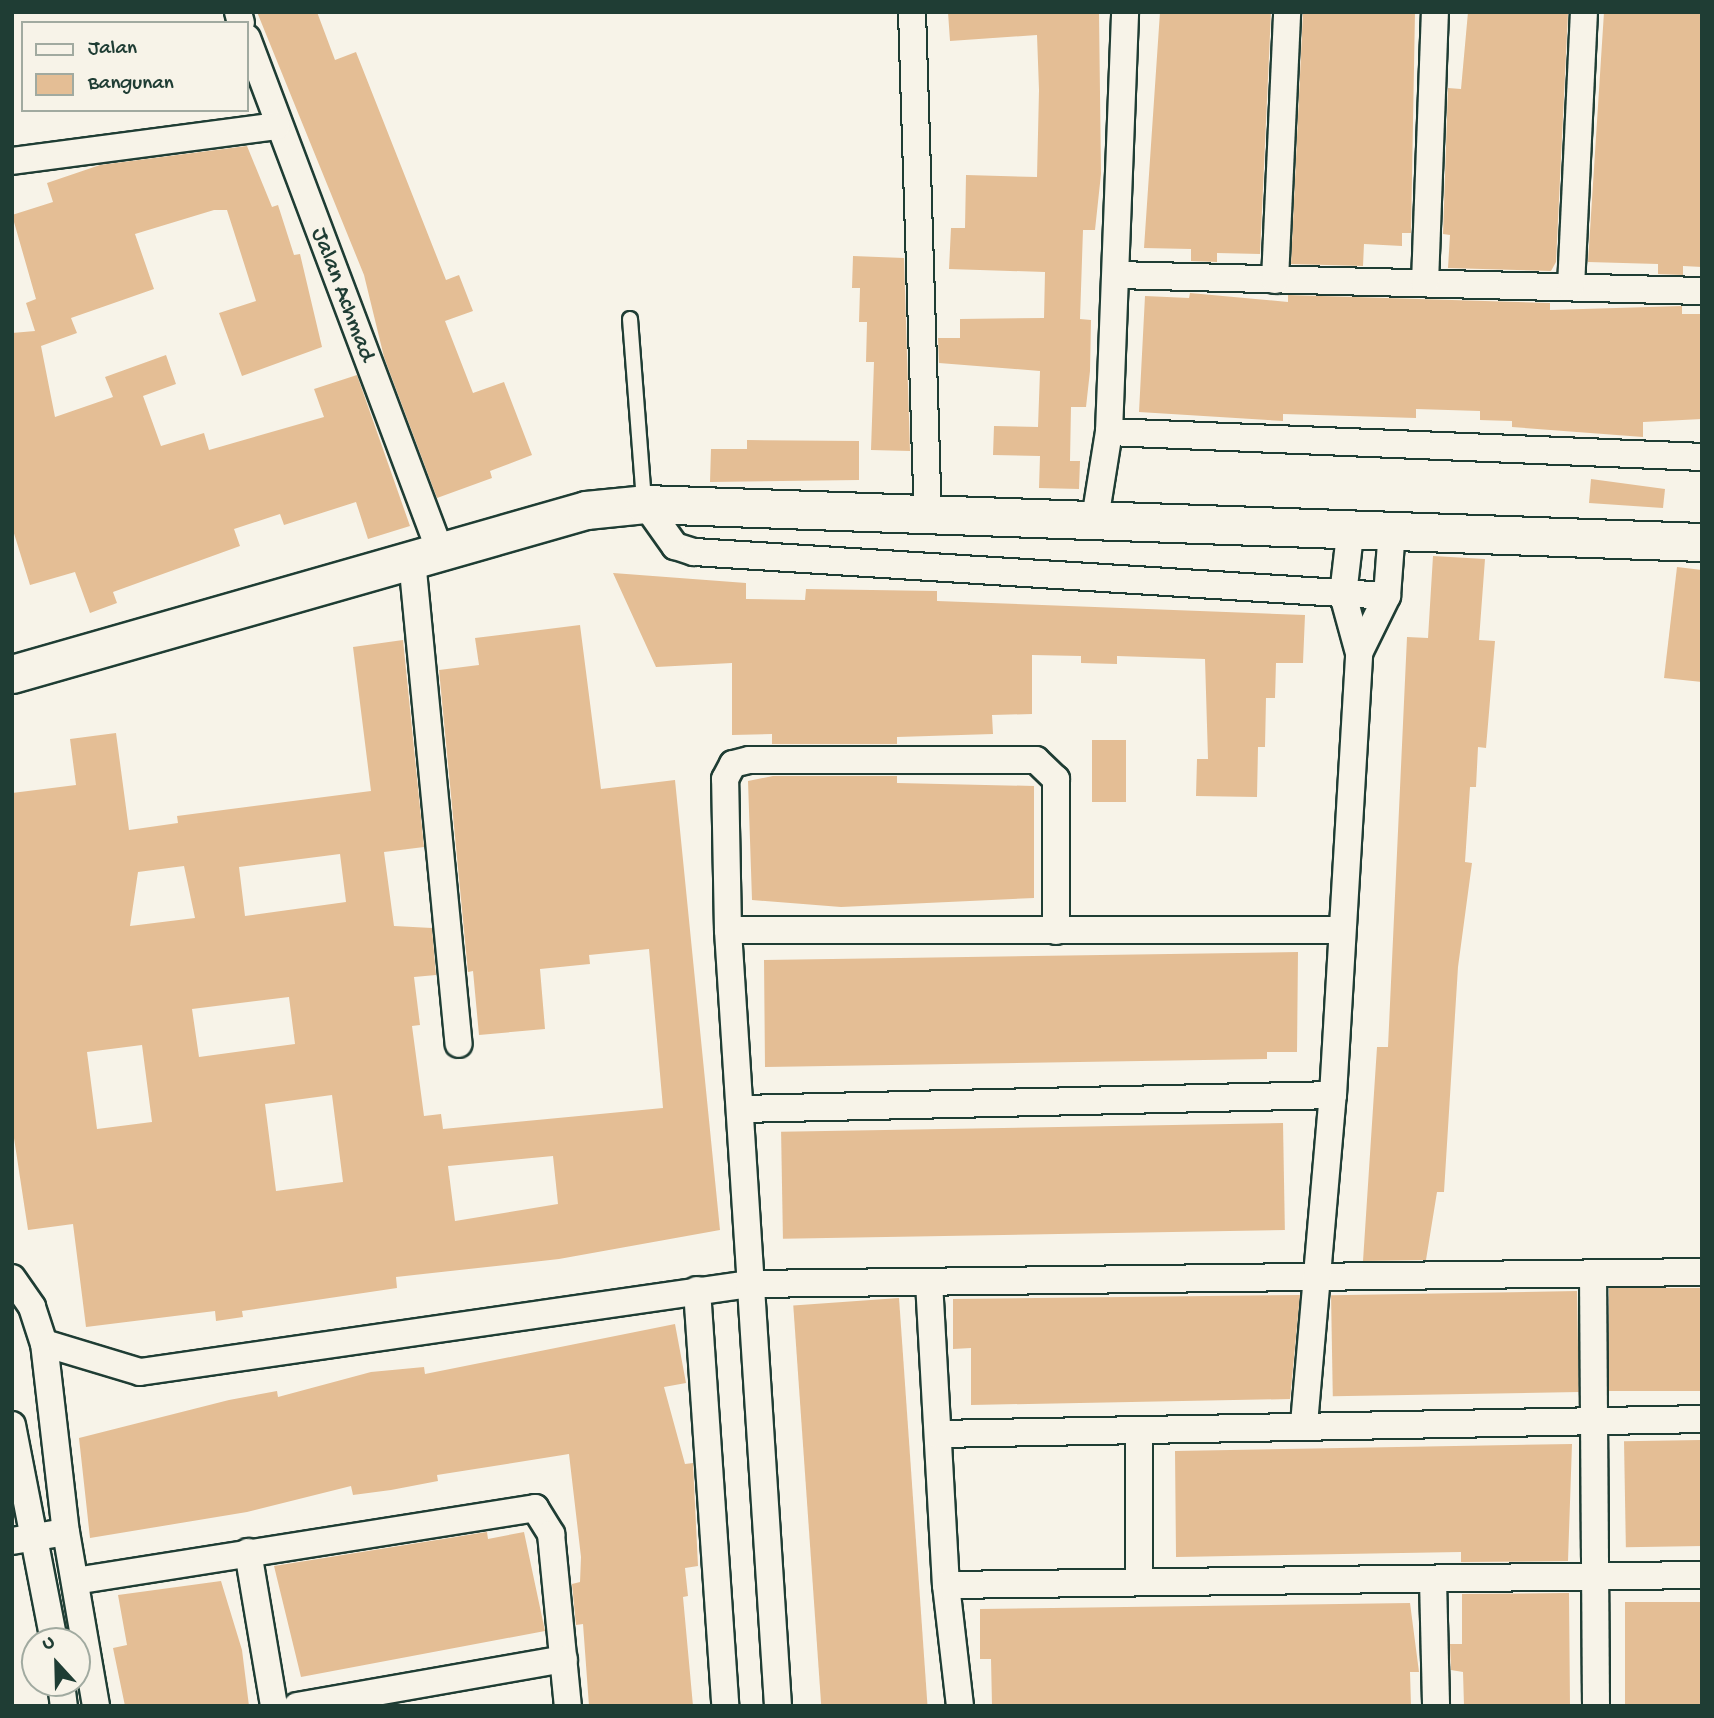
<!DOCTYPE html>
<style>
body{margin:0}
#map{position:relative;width:1714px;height:1718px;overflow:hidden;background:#f7f3e8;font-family:"Gochi Hand",sans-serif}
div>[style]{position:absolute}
.building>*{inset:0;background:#e4be95;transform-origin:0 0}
.roads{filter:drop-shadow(2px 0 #1f3d34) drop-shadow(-2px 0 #1f3d34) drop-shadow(0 2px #1f3d34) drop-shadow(0 -2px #1f3d34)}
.lane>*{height:14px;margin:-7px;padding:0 7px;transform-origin:7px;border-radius:7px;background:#f7f3e8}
.street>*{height:26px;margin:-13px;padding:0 13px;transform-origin:13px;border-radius:13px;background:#f7f3e8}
.secondary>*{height:37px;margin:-18.5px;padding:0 18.5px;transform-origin:18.5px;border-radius:18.5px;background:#f7f3e8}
span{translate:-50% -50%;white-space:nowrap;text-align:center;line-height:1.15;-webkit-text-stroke:6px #f7f3e8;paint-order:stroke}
.street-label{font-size:24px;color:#1f3d34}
.frame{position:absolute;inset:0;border:14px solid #1f3d34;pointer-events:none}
.legend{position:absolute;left:21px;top:21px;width:228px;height:91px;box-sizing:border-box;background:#f7f3e8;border:2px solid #a1aaa0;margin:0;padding:9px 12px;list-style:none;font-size:21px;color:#1f3d34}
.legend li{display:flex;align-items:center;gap:14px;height:35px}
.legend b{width:35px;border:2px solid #a1aaa0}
.north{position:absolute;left:21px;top:1627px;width:70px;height:70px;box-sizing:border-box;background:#f7f3e8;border:2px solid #a1aaa0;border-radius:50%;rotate:338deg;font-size:19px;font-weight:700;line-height:28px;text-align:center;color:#1f3d34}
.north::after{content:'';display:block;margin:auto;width:24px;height:32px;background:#1f3d34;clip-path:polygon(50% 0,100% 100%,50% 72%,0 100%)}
</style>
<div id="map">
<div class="building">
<div style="clip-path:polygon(257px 12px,317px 12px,335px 60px,356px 52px,446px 280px,459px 275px,473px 311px,445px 321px,473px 393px,504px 382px,532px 455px,490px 471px,492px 478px,437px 498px,384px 357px,364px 275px)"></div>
<div style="clip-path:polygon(948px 12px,1099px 12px,1101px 174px,1095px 230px,1083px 230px,1080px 319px,1091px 320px,1090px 371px,1086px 407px,1071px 407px,1070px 461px,1080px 461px,1079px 489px,1039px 488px,1040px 456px,993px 455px,994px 426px,1038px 427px,1040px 371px,939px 363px,938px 338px,960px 338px,960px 319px,1044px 318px,1045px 272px,949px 269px,951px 228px,965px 228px,966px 175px,1037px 177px,1039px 90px,1037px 35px,950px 41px)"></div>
<div style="clip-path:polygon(1160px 12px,1271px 12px,1260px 254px,1217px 253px,1217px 262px,1191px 261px,1191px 249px,1144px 248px)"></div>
<div style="clip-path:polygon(1303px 12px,1415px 12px,1411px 233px,1402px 233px,1402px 246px,1364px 244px,1363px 266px,1291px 264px)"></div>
<div style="clip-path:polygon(1468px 12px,1568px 13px,1556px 262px,1551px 271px,1448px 268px,1450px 235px,1443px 234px,1448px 88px,1461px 89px)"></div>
<div style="clip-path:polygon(1604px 12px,1702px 12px,1702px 267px,1683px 266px,1683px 275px,1658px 274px,1658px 264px,1588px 262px)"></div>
<div style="clip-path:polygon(247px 146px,272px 207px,278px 205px,294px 255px,300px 254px,322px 347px,242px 376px,219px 313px,256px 301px,227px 210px,214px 210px,135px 234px,154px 289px,71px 318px,77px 333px,41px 346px,55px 417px,113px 397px,105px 377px,166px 355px,176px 384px,143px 396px,161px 446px,204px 433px,209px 450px,324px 417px,314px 389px,357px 375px,410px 526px,368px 539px,356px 502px,284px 525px,280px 514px,234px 529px,240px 546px,113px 592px,117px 603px,90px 613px,75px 572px,30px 585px,12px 527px,12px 333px,35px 331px,26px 303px,36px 299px,12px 215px,53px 202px,47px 183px,100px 165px)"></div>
<div style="clip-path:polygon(853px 256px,904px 258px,910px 451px,871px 450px,874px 362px,866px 362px,867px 322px,859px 322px,860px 288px,852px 288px)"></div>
<div style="clip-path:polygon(1190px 293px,1288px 302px,1288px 295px,1550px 303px,1550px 310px,1682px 306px,1682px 314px,1702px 314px,1702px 419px,1643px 422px,1643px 437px,1512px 427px,1512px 421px,1480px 420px,1480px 411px,1416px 409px,1416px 418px,1283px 414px,1283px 421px,1139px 412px,1145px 296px,1189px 298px)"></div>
<div style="clip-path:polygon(747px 440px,859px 441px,859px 480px,710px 482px,711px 449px,747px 449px)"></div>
<div style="clip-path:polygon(1591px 479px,1665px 489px,1663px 508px,1589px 503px)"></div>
<div style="clip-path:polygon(1433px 556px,1485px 559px,1479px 640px,1495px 641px,1486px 748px,1478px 747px,1476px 787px,1470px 787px,1465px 862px,1472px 863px,1458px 967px,1444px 1192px,1437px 1192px,1426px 1260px,1363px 1261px,1377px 1047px,1388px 1047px,1407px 637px,1428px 638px)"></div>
<div style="clip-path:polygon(1677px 567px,1702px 570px,1702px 682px,1664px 678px)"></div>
<div style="clip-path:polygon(613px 573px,746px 583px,746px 599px,805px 600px,806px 589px,937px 591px,937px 601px,1305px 615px,1303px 663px,1276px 663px,1275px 698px,1266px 698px,1265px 747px,1258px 747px,1257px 797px,1196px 796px,1197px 759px,1208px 759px,1205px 659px,1117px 656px,1117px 664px,1081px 663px,1081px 656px,1032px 655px,1032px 714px,992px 715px,993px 734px,897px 737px,897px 744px,772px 744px,772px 734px,732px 735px,732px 663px,656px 667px)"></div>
<div style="clip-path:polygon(evenodd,580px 625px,601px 789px,675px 780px,720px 1230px,559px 1259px,396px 1277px,397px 1288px,242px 1311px,243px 1317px,216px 1321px,215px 1311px,86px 1327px,73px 1224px,28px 1230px,12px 1125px,12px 793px,76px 785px,70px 739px,116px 733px,129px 830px,178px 823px,177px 816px,371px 791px,353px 647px,403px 640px,424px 847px,384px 852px,394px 926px,432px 928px,436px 975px,414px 977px,420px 1025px,412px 1026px,424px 1116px,441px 1114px,443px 1129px,663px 1108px,649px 949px,589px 955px,590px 964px,540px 969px,545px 1029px,479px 1035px,473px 971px,468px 972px,439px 670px,479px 665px,475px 638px,580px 625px,340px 854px,346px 902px,245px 916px,239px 867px,340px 854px,580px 625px,184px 866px,195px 918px,130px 926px,138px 872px,184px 866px,580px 625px,289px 997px,295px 1044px,199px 1057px,192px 1009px,289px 997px,580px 625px,142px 1045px,152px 1122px,97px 1129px,87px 1052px,142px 1045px,580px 625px,332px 1095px,343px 1182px,276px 1191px,265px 1104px,332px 1095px,580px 625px,553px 1156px,558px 1204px,455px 1221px,448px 1166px,553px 1156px)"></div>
<div style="left:1092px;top:740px;width:34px;height:62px"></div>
<div style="clip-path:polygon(773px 776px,897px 776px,897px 783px,1034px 786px,1034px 898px,841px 907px,752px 900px,748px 781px)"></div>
<div style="clip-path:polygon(1298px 952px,1297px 1052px,1267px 1052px,1267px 1059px,765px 1067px,764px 960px)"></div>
<div style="left:1283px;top:1123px;width:107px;height:502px;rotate:89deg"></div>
<div style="left:1702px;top:1288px;width:103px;height:93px;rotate:90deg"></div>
<div style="left:1577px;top:1291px;width:101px;height:246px;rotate:89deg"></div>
<div style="clip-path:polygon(1300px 1295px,1290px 1399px,971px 1405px,971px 1348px,953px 1349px,953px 1299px)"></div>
<div style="left:899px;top:1298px;width:407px;height:106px;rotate:86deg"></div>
<div style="clip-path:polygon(675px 1324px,686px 1383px,664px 1387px,685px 1464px,693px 1463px,698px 1566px,685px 1568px,688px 1596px,683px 1597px,693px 1706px,589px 1706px,583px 1624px,576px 1625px,572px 1584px,580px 1582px,581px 1557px,569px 1454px,437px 1475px,438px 1481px,391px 1490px,353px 1495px,351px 1486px,247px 1512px,90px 1538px,79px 1438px,229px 1400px,277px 1391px,278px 1397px,371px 1372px,424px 1367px,425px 1374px)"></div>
<div style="left:1701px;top:1440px;width:106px;height:77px;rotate:89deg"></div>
<div style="clip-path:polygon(1572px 1444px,1568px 1561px,1461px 1562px,1461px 1552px,1176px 1557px,1175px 1451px)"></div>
<div style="clip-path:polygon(487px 1532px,488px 1539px,524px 1532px,545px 1631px,301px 1677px,274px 1566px)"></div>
<div style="clip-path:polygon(221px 1581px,242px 1650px,249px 1706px,125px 1706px,113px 1648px,127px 1645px,118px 1595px)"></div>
<div style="clip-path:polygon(1569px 1593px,1570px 1706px,1464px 1706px,1463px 1672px,1451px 1670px,1450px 1644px,1462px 1644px,1462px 1594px)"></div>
<div style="left:1702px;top:1602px;width:104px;height:77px;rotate:90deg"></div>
<div style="clip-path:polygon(1410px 1603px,1419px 1672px,1410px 1672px,1411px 1706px,992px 1706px,991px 1659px,980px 1659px,980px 1609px)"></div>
</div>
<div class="roads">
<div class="lane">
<div style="left:630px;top:319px;width:184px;rotate:85.6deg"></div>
</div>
<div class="street">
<div style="left:238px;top:12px;width:11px;rotate:75deg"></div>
<div style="left:912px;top:12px;width:498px;rotate:88.2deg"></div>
<div style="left:247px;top:38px;width:548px;rotate:69.38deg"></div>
<div style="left:12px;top:161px;width:267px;rotate:-7.5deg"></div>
<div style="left:1117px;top:275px;width:585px;rotate:1.57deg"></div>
<div style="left:1275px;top:280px;width:268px;rotate:-87.4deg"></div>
<div style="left:1425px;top:283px;width:271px;rotate:-87.9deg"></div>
<div style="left:1571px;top:287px;width:275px;rotate:-87.3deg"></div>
<div style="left:1109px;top:432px;width:594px;rotate:2.41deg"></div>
<div style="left:645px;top:504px;width:52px;rotate:54.5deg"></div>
<div style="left:675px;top:546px;width:20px;rotate:18deg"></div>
<div style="left:694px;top:552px;width:694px;rotate:3.63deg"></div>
<div style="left:1095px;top:519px;width:88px;rotate:-80.9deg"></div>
<div style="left:1109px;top:432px;width:420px;rotate:-87.8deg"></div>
<div style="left:412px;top:560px;width:486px;rotate:84.5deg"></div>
<div style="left:1359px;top:653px;width:64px;rotate:-63.8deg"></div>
<div style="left:1387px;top:596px;width:67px;rotate:-85.7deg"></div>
<div style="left:728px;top:930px;width:613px"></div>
<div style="left:741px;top:1109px;width:592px;rotate:-1.35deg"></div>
<div style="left:1593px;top:1274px;width:432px;rotate:89.6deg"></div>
<div style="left:12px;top:1278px;width:35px;rotate:55deg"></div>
<div style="left:32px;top:1307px;width:38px;rotate:72deg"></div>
<div style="left:44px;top:1343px;width:190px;rotate:83.4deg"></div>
<div style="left:66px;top:1532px;width:177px;rotate:80.2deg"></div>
<div style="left:929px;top:1282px;width:303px;rotate:86.8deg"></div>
<div style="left:946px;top:1585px;width:122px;rotate:83.4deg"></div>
<div style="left:697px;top:1290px;width:417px;rotate:86.1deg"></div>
<div style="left:44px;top:1343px;width:100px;rotate:16.8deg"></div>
<div style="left:140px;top:1372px;width:615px;rotate:-8.22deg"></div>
<div style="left:749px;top:1284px;width:953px;rotate:-0.72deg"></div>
<div style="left:1304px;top:1424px;width:330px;rotate:-85deg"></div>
<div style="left:1333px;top:1095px;width:443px;rotate:-86.6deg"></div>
<div style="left:1359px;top:653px;width:60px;rotate:-105.4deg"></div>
<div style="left:1343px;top:595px;width:69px;rotate:-83.4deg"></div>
<div style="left:12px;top:1425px;width:220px;rotate:79deg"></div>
<div style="left:938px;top:1434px;width:764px;rotate:-1.12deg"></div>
<div style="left:1139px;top:1434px;width:148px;rotate:90deg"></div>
<div style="left:12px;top:1541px;width:43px;rotate:-9.5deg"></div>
<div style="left:248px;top:1552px;width:156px;rotate:80.4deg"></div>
<div style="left:1433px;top:1580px;width:126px;rotate:88.6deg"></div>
<div style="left:75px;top:1581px;width:466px;rotate:-9deg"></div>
<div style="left:535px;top:1508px;width:31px;rotate:58deg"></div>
<div style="left:551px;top:1534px;width:173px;rotate:84.4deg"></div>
<div style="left:946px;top:1585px;width:756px;rotate:-0.76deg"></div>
<div style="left:61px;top:1683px;width:23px;rotate:83deg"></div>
<div style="left:297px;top:1706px;width:271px;rotate:-10deg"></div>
<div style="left:778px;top:1706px;width:778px;rotate:-93.69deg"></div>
<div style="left:728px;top:930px;width:151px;rotate:-91.1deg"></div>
<div style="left:725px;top:779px;width:17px;rotate:-62deg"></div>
<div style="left:733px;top:764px;width:16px;rotate:-14deg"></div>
<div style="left:749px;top:760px;width:287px"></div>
<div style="left:1036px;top:760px;width:28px;rotate:44deg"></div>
<div style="left:1056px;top:779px;width:152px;rotate:90deg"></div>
</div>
<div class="secondary">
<div style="left:12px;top:674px;width:597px;rotate:-15.95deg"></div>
<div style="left:586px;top:510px;width:59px;rotate:-5.8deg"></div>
<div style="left:645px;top:504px;width:1058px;rotate:2.06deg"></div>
</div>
</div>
<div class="street-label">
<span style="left:342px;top:295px;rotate:69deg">Jalan Achmad</span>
</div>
<div class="frame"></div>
<ul class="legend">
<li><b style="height:9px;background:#f7f3e8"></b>Jalan</li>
<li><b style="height:19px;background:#e4be95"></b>Bangunan</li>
</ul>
<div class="north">U</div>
</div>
